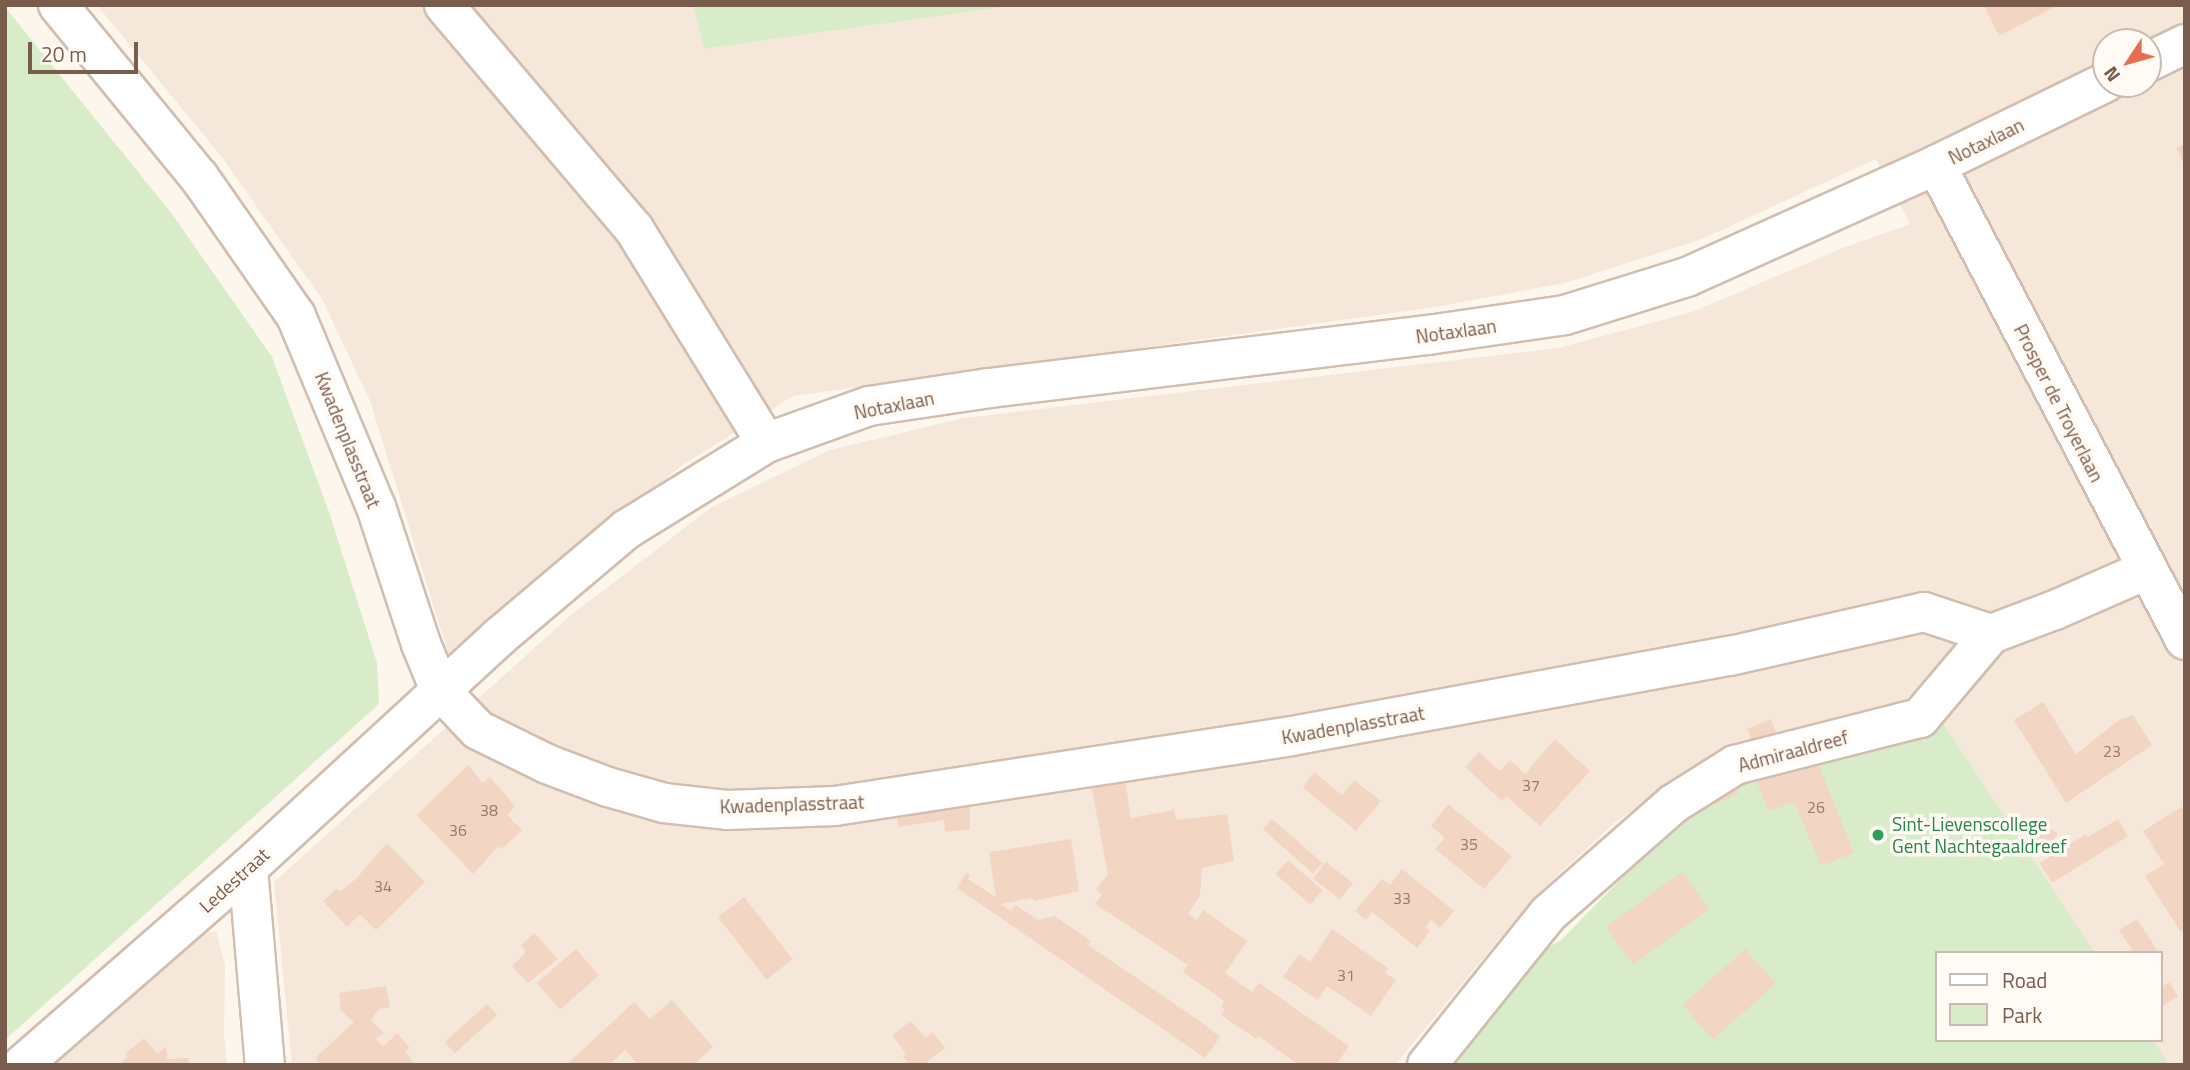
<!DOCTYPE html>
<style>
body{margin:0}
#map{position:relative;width:2190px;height:1070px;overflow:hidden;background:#fdf6ec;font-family:"Titillium Web",sans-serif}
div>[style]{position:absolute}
.residential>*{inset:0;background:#f5e8da}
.green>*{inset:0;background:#d8ecc9}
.building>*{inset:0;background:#f3d5c3;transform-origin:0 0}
.roads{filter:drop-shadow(2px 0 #d1beb0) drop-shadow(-2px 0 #d1beb0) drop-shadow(0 2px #d1beb0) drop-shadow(0 -2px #d1beb0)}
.street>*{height:38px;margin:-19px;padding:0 19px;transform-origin:19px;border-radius:19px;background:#fff}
.dots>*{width:19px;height:19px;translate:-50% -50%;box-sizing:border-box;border:4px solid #fffaf3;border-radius:50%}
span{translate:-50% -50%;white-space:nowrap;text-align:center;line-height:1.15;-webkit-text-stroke:7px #fffaf3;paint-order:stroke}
.number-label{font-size:16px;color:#987a6a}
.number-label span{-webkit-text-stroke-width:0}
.street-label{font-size:19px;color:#7a5c4d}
.leisure-label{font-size:19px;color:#27864d}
.left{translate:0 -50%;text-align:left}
.frame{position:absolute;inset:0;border:7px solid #7a5c4d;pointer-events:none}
.legend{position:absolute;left:1935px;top:951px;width:228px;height:91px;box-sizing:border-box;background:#fffaf3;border:2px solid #cabbb1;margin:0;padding:9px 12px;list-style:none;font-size:21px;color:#7a5c4d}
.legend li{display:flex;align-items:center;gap:14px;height:35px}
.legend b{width:35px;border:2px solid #cabbb1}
.north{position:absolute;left:2092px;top:28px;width:70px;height:70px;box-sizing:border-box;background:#fffaf3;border:2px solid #cabbb1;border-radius:50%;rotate:234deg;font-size:19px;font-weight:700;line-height:28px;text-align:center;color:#7a5c4d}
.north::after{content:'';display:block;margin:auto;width:24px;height:32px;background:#e76f51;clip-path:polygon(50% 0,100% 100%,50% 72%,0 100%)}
.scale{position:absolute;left:28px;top:42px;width:110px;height:32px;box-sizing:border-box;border:4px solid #7a5c4d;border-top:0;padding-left:9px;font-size:21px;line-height:24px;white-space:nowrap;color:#7a5c4d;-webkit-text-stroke:5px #fffaf3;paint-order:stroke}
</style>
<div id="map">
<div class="residential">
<div style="clip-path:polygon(evenodd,97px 5px,693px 5px,704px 49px,1017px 5px,2185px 5px,2185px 1065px,2169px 1065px,2153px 1040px,2160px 1040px,2160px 953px,2095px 953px,1940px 718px,1721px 751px,1614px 823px,1533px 898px,1395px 1065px,292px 1065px,274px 882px,570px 616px,712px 507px,830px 450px,964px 418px,1558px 348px,1692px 312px,1840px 249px,1910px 224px,1876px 159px,1702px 239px,1565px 283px,1429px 308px,793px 396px,681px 466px,450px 659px,370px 401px,322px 299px,221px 156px,97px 5px,2106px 42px,2148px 42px,2148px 84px,2106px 84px,2106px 42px)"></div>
<div style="clip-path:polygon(216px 931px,225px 965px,224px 1034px,227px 1065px,43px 1065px,205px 933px)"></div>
</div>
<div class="green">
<div style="clip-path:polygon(693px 5px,1017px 5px,704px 49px)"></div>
<div style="clip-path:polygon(5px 7px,172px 214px,272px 357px,329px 512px,377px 663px,379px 704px,5px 1040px)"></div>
<div style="clip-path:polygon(1940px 718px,2095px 953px,1936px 953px,1936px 1040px,2153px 1040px,2169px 1065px,1427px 1065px,1497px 977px,1561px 940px,1623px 877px,1737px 777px)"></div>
</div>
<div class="building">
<div style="clip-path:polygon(1984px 5px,2058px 5px,1999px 36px)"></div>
<div style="clip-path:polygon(2185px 144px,2185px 166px,2176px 148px)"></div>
<div style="clip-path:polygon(2043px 702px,2076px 754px,2119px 720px,2133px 715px,2152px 745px,2066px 803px,2014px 720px)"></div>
<div style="clip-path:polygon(1771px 719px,1777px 735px,1741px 749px,1739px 743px,1751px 738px,1747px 729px)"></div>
<div style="clip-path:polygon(1555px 739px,1590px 771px,1540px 826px,1506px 796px,1502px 801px,1465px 767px,1479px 752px,1500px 771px,1510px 760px,1525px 774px)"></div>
<div style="clip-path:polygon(1811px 746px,1854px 853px,1821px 866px,1794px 802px,1769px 811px,1752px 770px)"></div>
<div style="clip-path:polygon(468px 765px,483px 783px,490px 777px,515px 806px,507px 815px,522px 830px,502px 849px,499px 846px,473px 874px,417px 815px)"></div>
<div style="clip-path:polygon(1314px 772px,1342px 795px,1354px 780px,1381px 801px,1356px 831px,1303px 788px)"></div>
<div style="left:1732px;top:778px;width:17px;height:27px;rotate:66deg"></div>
<div style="clip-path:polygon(1125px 779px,1131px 818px,1174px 810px,1176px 820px,1227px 814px,1234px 861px,1202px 868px,1200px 896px,1188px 914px,1197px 920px,1203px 910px,1247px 941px,1225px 973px,1252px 992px,1259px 983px,1349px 1046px,1336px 1065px,1299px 1065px,1258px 1036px,1256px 1039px,1221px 1015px,1225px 1009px,1221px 1007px,1224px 1001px,1183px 972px,1188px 965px,1095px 904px,1102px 895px,1096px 890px,1108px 874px,1091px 785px)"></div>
<div style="clip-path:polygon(970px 801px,970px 829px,945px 832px,944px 820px,898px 827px,896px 811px)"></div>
<div style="clip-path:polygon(1448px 804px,1512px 856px,1484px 889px,1435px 849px,1445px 838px,1431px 826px)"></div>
<div style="clip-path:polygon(2181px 807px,2185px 812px,2185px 932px,2180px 931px,2145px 876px,2164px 864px,2143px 831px)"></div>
<div style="left:1272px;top:819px;width:67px;height:14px;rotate:41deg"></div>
<div style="clip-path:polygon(2118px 819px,2128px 836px,2052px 883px,2040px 863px,2086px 834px,2088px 837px)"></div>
<div style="left:2038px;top:823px;width:22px;height:21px;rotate:27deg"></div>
<div style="clip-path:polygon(1071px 839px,1079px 891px,1034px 901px,1032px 898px,1001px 904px,1010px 911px,1016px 905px,1038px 920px,1055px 916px,1091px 941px,1088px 945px,1197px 1019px,1220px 1037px,1205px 1058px,957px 888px,966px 873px,970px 875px,968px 879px,996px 897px,989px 852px)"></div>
<div style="clip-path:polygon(387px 843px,425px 882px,376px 930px,360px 914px,347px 927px,323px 901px,336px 889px,340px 891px,356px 879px)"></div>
<div style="left:1288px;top:860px;width:46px;height:19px;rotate:41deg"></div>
<div style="left:1326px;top:862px;width:34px;height:21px;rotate:38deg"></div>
<div style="clip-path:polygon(1402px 869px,1454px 911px,1440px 928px,1431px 920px,1426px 927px,1430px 931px,1417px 948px,1372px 912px,1366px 920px,1355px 911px,1382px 879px,1390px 885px)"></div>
<div style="left:1682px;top:872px;width:46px;height:94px;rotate:54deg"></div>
<div style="left:744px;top:897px;width:79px;height:33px;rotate:52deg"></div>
<div style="clip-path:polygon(2137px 919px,2159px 953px,2134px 953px,2119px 930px)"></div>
<div style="clip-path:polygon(1332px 929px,1388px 968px,1385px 973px,1396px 980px,1371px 1016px,1327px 986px,1318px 1000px,1283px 977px,1299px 954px,1310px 962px)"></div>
<div style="clip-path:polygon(534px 933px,558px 959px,528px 983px,512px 966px,526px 952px,521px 945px)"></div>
<div style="left:576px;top:949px;width:35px;height:52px;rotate:49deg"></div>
<div style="left:1745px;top:949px;width:46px;height:84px;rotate:48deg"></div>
<div style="clip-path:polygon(2169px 982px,2178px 996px,2160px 1008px,2160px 988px)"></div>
<div style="clip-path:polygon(386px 986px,390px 1007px,379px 1009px,371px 1020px,384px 1033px,376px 1039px,383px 1047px,397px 1033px,410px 1048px,405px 1052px,415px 1065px,321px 1065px,315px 1058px,354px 1022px,341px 1011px,339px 993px)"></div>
<div style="clip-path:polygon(672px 1000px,713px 1047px,693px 1065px,638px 1065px,625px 1050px,609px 1065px,566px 1065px,634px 1002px,650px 1019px)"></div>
<div style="left:487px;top:1004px;width:15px;height:57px;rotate:48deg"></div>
<div style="clip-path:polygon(911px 1021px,925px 1038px,933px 1032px,945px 1048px,923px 1065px,909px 1065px,903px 1056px,906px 1054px,892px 1035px)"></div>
<div style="clip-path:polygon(144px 1038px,158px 1054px,166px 1046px,167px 1059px,189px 1058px,189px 1065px,119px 1065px,127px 1057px,125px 1054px)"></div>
</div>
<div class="roads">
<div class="street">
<div style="left:58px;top:5px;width:222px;rotate:50.7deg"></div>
<div style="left:199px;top:177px;width:169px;rotate:55.1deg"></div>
<div style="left:296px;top:316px;width:207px;rotate:67.3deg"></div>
<div style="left:376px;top:507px;width:144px;rotate:71.8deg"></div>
<div style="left:421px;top:644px;width:50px;rotate:67.6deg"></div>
<div style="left:440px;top:690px;width:55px;rotate:46.5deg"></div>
<div style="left:478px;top:730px;width:77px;rotate:26.2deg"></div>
<div style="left:547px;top:764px;width:65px;rotate:20.7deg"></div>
<div style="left:608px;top:787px;width:58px;rotate:15.9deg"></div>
<div style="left:664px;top:803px;width:63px;rotate:6.3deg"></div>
<div style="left:727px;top:810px;width:108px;rotate:-2.1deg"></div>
<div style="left:835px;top:806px;width:462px;rotate:-8.7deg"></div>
<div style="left:1292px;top:736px;width:445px;rotate:-10.4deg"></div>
<div style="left:1730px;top:656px;width:199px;rotate:-12.8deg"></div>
<div style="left:1924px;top:612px;width:71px;rotate:18.2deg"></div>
<div style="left:444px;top:5px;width:294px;rotate:49.7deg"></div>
<div style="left:634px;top:229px;width:251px;rotate:58.3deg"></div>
<div style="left:2148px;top:62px;width:41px;rotate:-25.9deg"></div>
<div style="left:1936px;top:165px;width:536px;rotate:62.34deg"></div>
<div style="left:248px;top:868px;width:198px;rotate:85.1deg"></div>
<div style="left:22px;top:1065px;width:300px;rotate:-41.1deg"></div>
<div style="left:248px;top:868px;width:341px;rotate:-42.6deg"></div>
<div style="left:499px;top:637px;width:167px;rotate:-40.2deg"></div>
<div style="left:627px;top:529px;width:163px;rotate:-31.7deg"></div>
<div style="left:766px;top:443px;width:109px;rotate:-19.8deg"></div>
<div style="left:869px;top:406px;width:121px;rotate:-8.5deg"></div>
<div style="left:989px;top:388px;width:442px;rotate:-6.9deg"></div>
<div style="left:1428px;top:335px;width:138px;rotate:-8.3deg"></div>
<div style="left:1565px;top:315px;width:128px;rotate:-17.3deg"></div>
<div style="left:1687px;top:277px;width:273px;rotate:-24.2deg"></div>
<div style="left:1936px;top:165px;width:189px;rotate:-26deg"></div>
<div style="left:1427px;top:1065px;width:193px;rotate:-51.3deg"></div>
<div style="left:1548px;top:914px;width:167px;rotate:-41.3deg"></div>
<div style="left:1673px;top:804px;width:73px;rotate:-32.2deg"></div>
<div style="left:1735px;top:765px;width:191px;rotate:-14.3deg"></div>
<div style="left:1920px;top:718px;width:110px;rotate:-49.8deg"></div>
<div style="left:1991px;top:634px;width:68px;rotate:-20.6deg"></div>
<div style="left:2055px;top:610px;width:99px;rotate:-23.7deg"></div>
</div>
</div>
<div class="dots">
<div style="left:1878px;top:835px;background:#2e9e5b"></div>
</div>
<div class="number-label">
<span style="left:2112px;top:751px">23</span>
<span style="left:1531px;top:785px">37</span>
<span style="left:1816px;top:807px">26</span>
<span style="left:489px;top:810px">38</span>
<span style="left:458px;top:830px">36</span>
<span style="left:1469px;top:844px">35</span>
<span style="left:383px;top:886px">34</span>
<span style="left:1402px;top:898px">33</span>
<span style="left:1346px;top:975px">31</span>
</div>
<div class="street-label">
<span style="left:1986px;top:141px;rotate:-26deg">Notaxlaan</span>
<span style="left:1456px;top:331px;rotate:-8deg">Notaxlaan</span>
<span style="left:2059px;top:403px;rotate:63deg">Prosper de Troyerlaan</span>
<span style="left:894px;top:405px;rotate:-11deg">Notaxlaan</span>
<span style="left:348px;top:440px;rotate:68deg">Kwadenplasstraat</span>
<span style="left:1353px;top:725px;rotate:-10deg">Kwadenplasstraat</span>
<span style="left:1793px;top:751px;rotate:-15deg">Admiraaldreef</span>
<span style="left:792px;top:804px;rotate:-2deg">Kwadenplasstraat</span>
<span style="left:234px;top:880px;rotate:-42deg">Ledestraat</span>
</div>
<div class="leisure-label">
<span class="left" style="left:1892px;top:835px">Sint-Lievenscollege<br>Gent Nachtegaaldreef</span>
</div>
<div class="frame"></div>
<ul class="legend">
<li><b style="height:9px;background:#fff"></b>Road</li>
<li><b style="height:19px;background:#d8ecc9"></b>Park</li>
</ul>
<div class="north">N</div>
<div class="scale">20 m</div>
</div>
